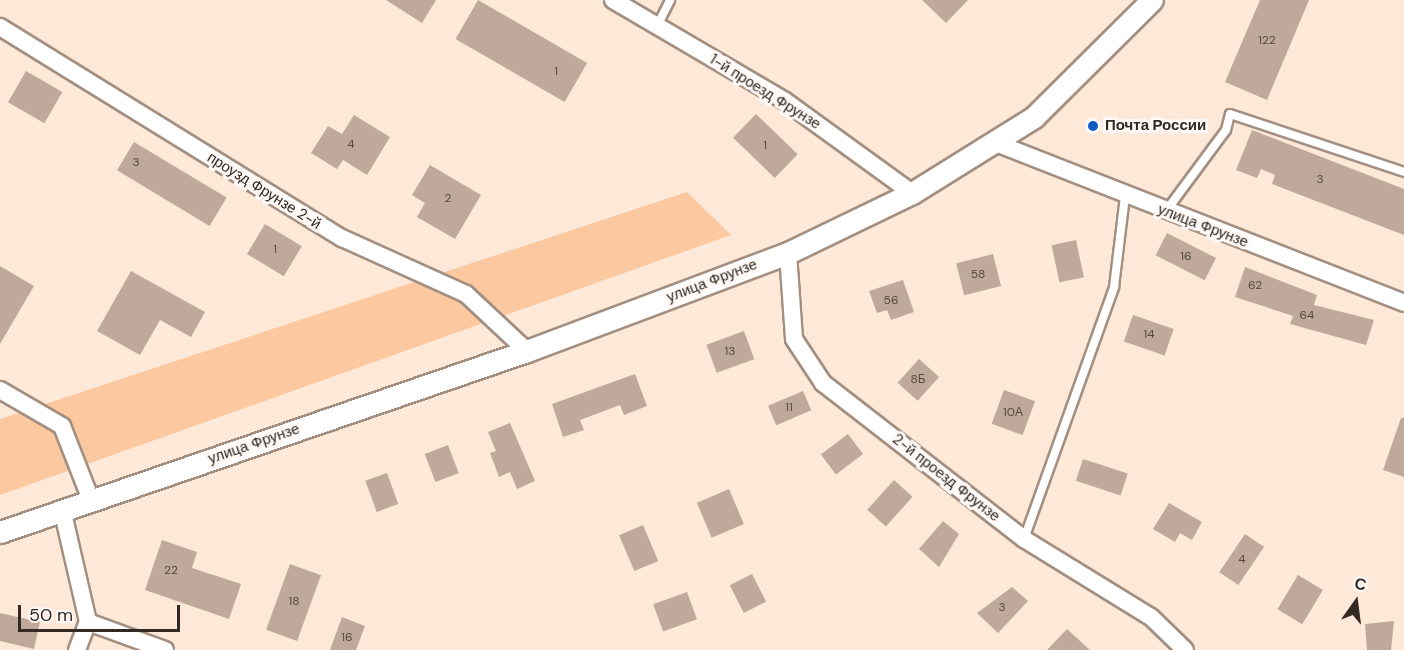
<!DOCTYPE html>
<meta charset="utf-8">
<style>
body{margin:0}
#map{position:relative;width:1404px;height:650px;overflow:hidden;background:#fee8d8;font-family:"DM Sans",sans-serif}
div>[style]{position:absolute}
.green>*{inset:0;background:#fbc8a0}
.building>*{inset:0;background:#bea99a;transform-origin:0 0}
.roads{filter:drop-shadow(2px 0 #a38f80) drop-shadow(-2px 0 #a38f80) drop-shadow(0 2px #a38f80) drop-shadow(0 -2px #a38f80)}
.service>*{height:8px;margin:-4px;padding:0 4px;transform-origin:4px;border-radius:4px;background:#fff}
.minor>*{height:16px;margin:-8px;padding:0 8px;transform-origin:8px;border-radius:8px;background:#fff}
.tertiary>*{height:21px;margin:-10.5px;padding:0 10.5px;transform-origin:10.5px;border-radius:10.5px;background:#fff}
.dots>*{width:16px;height:16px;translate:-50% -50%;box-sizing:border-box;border:3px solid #fef9f6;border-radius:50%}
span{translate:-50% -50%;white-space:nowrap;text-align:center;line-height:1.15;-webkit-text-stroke:6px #fef9f6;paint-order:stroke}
.number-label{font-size:12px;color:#544940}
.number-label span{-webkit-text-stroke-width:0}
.street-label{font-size:15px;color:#312922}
.poi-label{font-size:15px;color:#312922;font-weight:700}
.left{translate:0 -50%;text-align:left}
.north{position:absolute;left:1326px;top:572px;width:60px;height:60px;-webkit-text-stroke:4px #fef9f6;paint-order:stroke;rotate:14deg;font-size:16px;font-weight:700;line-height:24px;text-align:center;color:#312922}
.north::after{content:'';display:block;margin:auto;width:21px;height:27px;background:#312922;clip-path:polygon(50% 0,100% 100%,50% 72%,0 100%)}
.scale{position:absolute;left:18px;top:605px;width:162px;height:27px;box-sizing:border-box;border:3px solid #312922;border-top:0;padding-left:8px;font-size:18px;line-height:21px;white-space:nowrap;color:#312922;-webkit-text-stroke:4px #fef9f6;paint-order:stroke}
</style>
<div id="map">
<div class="green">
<div style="clip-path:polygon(687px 192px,731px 235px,0 495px,0 419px)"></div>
</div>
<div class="building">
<div style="clip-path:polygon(386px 0,436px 0,422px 23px)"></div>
<div style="left:478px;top:0;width:126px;height:45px;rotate:30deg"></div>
<div style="clip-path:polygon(922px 0,968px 0,946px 23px)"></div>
<div style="clip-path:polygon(1260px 0,1309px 0,1267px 100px,1225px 82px)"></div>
<div style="left:26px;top:71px;width:42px;height:36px;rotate:30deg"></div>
<div style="left:756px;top:114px;width:58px;height:33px;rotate:44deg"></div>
<div style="clip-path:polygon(354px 115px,390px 137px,367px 175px,343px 160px,337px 169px,311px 153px,328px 126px,342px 134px)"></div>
<div style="clip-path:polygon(1252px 130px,1404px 189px,1404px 235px,1272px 184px,1275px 175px,1261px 169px,1257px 178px,1236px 170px)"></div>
<div style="left:134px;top:142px;width:108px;height:33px;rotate:31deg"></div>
<div style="clip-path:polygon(430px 165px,481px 195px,455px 239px,417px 217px,425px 203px,412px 195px)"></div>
<div style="left:265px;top:224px;width:43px;height:35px;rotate:31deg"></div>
<div style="left:1167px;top:233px;width:55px;height:25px;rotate:27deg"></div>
<div style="left:1076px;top:240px;width:38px;height:25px;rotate:78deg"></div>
<div style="left:993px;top:254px;width:33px;height:38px;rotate:76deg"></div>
<div style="clip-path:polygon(0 266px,34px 286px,0 344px)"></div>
<div style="clip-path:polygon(1245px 267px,1317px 295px,1314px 305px,1374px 320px,1366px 345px,1290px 324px,1293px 316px,1235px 297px)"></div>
<div style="clip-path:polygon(131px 271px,205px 312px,191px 337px,160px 320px,140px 355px,97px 331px)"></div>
<div style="clip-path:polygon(903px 280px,914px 312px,891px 320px,887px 310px,877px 313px,869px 291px)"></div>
<div style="left:1133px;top:315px;width:43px;height:28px;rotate:19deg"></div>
<div style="left:744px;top:331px;width:30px;height:40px;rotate:70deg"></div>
<div style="left:919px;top:359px;width:27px;height:32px;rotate:42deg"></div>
<div style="clip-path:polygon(635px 374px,647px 406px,624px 415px,620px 405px,580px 420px,584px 430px,563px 437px,552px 404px)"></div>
<div style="left:1004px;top:390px;width:33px;height:36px;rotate:20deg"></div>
<div style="left:803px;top:391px;width:21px;height:38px;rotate:67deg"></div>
<div style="clip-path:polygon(1401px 418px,1404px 418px,1404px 477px,1383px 470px)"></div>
<div style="clip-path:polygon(510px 423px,535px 481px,517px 489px,510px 472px,499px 477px,490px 453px,496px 451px,488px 432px)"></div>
<div style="left:848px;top:434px;width:25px;height:34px;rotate:53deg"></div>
<div style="left:448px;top:445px;width:30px;height:25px;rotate:69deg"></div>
<div style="left:1083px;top:459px;width:47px;height:23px;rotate:18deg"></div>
<div style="left:387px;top:473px;width:33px;height:23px;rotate:70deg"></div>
<div style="left:894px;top:480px;width:25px;height:40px;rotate:42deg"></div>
<div style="left:729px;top:489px;width:38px;height:35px;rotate:67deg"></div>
<div style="clip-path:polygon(1169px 503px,1202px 522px,1192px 540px,1180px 533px,1175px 542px,1153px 529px)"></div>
<div style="clip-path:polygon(943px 521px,959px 534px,939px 567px,919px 549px)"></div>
<div style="left:643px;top:525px;width:39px;height:26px;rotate:67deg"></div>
<div style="left:1245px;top:534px;width:23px;height:46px;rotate:34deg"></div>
<div style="clip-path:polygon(162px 540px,197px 552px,192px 568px,241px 584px,229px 619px,145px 590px)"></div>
<div style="left:290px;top:564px;width:33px;height:70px;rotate:20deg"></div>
<div style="left:752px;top:574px;width:31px;height:25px;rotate:63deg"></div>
<div style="left:1298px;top:575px;width:29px;height:40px;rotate:31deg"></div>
<div style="clip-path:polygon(1012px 587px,1028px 601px,998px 633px,977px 613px)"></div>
<div style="left:687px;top:592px;width:29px;height:36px;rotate:70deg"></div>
<div style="clip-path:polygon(0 613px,40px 622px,34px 649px,0 641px)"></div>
<div style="clip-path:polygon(342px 617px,365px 626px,356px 650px,330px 650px)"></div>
<div style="clip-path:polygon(1394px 621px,1391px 650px,1367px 650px,1365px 624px)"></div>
<div style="clip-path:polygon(1067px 629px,1090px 650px,1047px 650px)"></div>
</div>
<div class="roads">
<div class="service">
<div style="left:657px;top:26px;width:29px;rotate:-63deg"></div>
<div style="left:1166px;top:211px;width:101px;rotate:-53.5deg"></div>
<div style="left:1226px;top:130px;width:16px;rotate:-76deg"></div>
<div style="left:1230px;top:114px;width:183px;rotate:18.4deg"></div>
<div style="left:1024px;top:539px;width:268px;rotate:-70.3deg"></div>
<div style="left:1114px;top:287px;width:92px;rotate:-83.1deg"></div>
</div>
<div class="minor">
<div style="left:613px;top:0;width:199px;rotate:30.4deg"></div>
<div style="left:785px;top:101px;width:157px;rotate:35.9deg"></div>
<div style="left:0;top:27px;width:402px;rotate:31.7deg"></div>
<div style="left:342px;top:238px;width:136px;rotate:24.3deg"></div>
<div style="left:466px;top:294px;width:83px;rotate:43.1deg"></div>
<div style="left:996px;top:143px;width:438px;rotate:21.4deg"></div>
<div style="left:788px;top:253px;width:86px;rotate:86deg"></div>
<div style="left:794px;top:339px;width:53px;rotate:56.6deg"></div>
<div style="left:823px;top:383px;width:254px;rotate:37.8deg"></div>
<div style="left:1024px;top:539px;width:149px;rotate:31.6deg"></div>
<div style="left:1151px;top:617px;width:47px;rotate:44.1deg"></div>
<div style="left:0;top:390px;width:72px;rotate:30.1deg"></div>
<div style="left:62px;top:426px;width:79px;rotate:68.6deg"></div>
<div style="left:62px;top:509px;width:116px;rotate:77deg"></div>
<div style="left:88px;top:622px;width:82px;rotate:20deg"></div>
<div style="left:77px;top:650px;width:30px;rotate:-69deg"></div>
</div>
<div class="tertiary">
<div style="left:0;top:532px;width:557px;rotate:-18.96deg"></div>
<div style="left:527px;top:351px;width:279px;rotate:-20.6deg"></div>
<div style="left:788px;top:253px;width:138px;rotate:-25.8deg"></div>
<div style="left:912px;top:193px;width:144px;rotate:-31.9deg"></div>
<div style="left:1034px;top:117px;width:166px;rotate:-44.8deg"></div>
</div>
</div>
<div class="dots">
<div style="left:1093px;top:126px;background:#0d5ac4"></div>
</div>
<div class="number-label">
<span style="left:1267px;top:41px">122</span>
<span style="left:556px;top:72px">1</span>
<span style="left:351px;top:145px">4</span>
<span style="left:765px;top:146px">1</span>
<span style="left:136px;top:163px">3</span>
<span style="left:1320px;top:180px">3</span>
<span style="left:448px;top:199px">2</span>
<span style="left:275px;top:250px">1</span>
<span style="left:1186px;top:257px">16</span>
<span style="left:978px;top:275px">58</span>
<span style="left:1255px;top:286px">62</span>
<span style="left:891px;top:301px">56</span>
<span style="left:1307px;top:316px">64</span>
<span style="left:1149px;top:335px">14</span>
<span style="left:730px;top:352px">13</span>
<span style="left:918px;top:380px">8Б</span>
<span style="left:789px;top:408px">11</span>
<span style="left:1013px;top:413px">10А</span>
<span style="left:1242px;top:560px">4</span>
<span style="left:171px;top:571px">22</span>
<span style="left:294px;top:602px">18</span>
<span style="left:1002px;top:608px">3</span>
<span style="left:347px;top:638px">16</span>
</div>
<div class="street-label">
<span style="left:765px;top:92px;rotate:32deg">1-й проезд Фрунзе</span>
<span style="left:264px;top:191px;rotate:32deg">проузд Фрунзе 2-й</span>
<span style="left:1203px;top:226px;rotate:21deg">улица Фрунзе</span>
<span style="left:712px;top:281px;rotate:-21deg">улица Фрунзе</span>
<span style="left:254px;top:444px;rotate:-19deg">улица Фрунзе</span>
<span style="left:946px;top:478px;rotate:38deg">2-й проезд Фрунзе</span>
</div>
<div class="poi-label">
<span class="left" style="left:1105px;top:126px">Почта России</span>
</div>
<div class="north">С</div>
<div class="scale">50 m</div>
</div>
